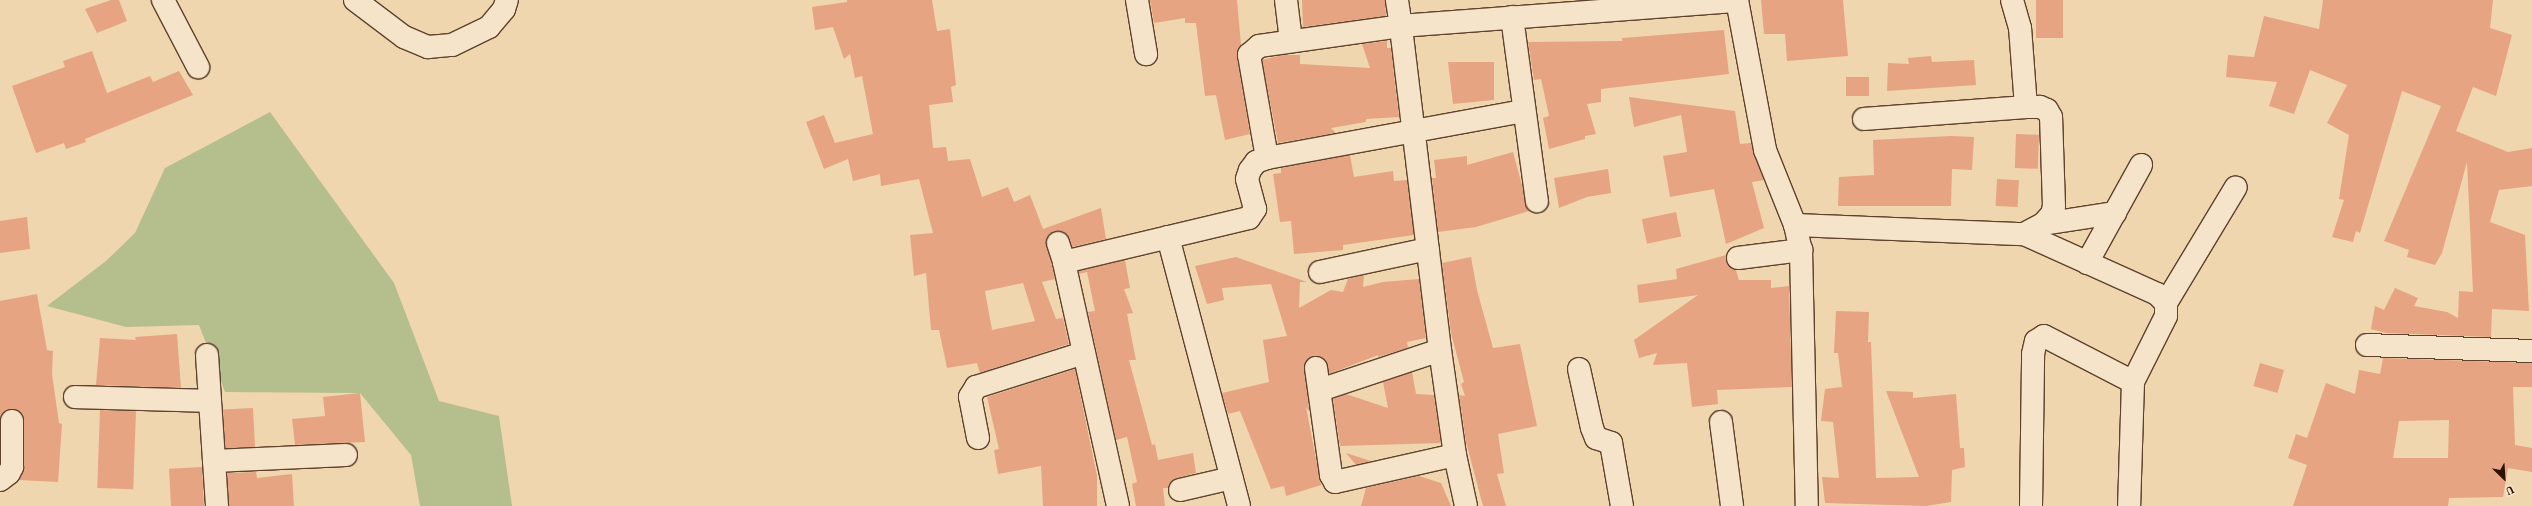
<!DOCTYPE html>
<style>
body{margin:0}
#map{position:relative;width:2532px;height:506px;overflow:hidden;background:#efd6ae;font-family:Vollkorn,serif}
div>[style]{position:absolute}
.green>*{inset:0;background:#b5be8d}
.building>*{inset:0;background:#e6a482;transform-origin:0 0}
.roads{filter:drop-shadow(1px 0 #5e422c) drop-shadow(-1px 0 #5e422c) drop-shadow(0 1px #5e422c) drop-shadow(0 -1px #5e422c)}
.minor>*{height:22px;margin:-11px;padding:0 11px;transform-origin:11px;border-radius:11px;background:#f5e4ca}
span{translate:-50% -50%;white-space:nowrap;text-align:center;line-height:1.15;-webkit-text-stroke:3px #f5e4ca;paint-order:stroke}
.north{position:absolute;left:2484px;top:458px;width:40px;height:40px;-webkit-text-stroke:3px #f5e4ca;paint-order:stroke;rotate:155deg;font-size:11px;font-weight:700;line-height:16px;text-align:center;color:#2d1000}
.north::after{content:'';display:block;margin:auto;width:14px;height:18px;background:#2d1000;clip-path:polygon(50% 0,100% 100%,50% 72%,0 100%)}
</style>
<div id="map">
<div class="green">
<div style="clip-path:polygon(270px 112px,394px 283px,439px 401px,499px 416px,512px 506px,420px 506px,411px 455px,360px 393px,225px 392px,199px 325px,126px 327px,47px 306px,106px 261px,135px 233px,165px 168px)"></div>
</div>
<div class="building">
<div style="clip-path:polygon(111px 0,119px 0,127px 21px,97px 33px,85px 9px)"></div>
<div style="clip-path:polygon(evenodd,847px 0,932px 0,937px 31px,950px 29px,956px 85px,951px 87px,953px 102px,929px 105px,933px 148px,946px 147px,948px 161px,970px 159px,982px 197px,1008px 187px,1014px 202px,1030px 195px,1043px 229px,1101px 208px,1106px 239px,1072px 247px,1067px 234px,1060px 231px,1049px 234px,1046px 240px,1055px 279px,1042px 282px,1056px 319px,1063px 318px,1069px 344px,980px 373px,977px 363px,947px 368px,939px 330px,931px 330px,926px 273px,914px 276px,910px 235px,933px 233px,919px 179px,881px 186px,880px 174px,853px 181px,848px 159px,824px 169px,806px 122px,824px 115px,835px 143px,873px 134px,862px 76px,855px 78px,850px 54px,844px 59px,833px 27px,815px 30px,812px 7px,847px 2px,847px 0,1023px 283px,1035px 321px,992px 330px,985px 291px,1023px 283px)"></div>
<div style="clip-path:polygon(1150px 0,1237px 0,1241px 45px,1237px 57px,1250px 134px,1225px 140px,1216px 95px,1205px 96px,1196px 23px,1185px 23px,1185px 18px,1154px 23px)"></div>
<div style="clip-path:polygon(1302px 0,1385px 0,1386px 16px,1303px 27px)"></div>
<div style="clip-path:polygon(1761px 0,1843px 0,1848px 56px,1787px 61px,1785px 34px,1764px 34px)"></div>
<div style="left:2036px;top:0;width:27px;height:38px"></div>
<div style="clip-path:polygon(2323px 0,2493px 0,2490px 28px,2512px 35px,2496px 96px,2473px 87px,2456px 131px,2508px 152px,2532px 148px,2532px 186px,2499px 190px,2490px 222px,2525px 235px,2529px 311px,2492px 309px,2491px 337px,2386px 333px,2371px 329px,2375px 306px,2384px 310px,2395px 288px,2418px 298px,2414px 306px,2447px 312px,2458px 318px,2459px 291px,2473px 292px,2467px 162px,2442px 253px,2435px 265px,2407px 257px,2409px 250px,2384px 241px,2441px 106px,2402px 91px,2360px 233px,2356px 231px,2353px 242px,2332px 237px,2344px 200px,2339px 199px,2349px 135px,2327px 123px,2347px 85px,2310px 70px,2294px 114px,2269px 106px,2277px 82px,2226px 77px,2228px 55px,2254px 57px,2264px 16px,2319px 29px)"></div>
<div style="clip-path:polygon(1724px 30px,1729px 74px,1601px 89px,1601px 102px,1587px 104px,1596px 134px,1585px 136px,1585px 139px,1549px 149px,1543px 118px,1549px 116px,1541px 79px,1534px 80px,1528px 42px,1622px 41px,1622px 38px)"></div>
<div style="clip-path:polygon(1387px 41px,1387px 48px,1391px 48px,1399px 117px,1366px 119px,1366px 122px,1331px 128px,1336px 133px,1278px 143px,1262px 60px,1282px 55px,1300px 55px,1300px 64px,1370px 68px,1362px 44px)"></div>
<div style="clip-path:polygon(92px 51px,107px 93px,150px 76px,153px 82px,179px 71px,193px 95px,85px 139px,86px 142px,66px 149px,64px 143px,36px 153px,12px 86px,65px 67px,63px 61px)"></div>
<div style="clip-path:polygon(1931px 56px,1932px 62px,1974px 60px,1976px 85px,1887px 91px,1888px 63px,1909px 64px,1908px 58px)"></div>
<div style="clip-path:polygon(1448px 62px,1494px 62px,1494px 100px,1453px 104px)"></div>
<div style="left:1869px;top:77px;width:19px;height:23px;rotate:90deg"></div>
<div style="clip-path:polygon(1629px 97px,1735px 111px,1740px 144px,1751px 143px,1764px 180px,1752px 182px,1764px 228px,1726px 244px,1714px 189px,1670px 197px,1663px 156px,1687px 152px,1681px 115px,1634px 127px)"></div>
<div style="left:2016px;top:134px;width:23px;height:34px;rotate:2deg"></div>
<div style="clip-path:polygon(1951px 136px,1974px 137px,1972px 170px,1952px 169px,1951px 206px,1838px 206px,1839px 177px,1874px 175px,1873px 140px)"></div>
<div style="clip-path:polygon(1513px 152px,1529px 211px,1476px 227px,1438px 232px,1432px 178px,1436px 178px,1434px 160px,1467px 156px,1467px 165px)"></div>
<div style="clip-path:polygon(1350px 155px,1354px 177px,1393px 171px,1394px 181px,1407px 180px,1414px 235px,1343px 245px,1343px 250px,1294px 254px,1291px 221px,1280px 222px,1273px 174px,1281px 173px,1281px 168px)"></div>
<div style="clip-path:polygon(1608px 169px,1611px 193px,1587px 197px,1559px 208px,1554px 178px)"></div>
<div style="left:1997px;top:179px;width:22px;height:27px;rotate:3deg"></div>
<div style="left:1676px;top:212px;width:25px;height:35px;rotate:78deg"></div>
<div style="clip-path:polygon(27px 217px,30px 249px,0 253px,0 221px)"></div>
<div style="clip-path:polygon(1726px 255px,1728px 265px,1736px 270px,1739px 280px,1771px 280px,1771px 288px,1789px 286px,1792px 387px,1717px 390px,1718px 404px,1692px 407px,1687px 363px,1653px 365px,1657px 353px,1639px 358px,1634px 340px,1698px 295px,1639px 303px,1637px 285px,1677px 279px,1676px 269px)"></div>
<div style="clip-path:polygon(1236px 257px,1307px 282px,1300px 282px,1299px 308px,1331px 290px,1343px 292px,1348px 279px,1364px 275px,1363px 287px,1383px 282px,1419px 279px,1426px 338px,1407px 342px,1408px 348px,1378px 357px,1378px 355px,1329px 374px,1326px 361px,1321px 357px,1314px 356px,1305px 363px,1309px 411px,1306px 407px,1321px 485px,1286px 496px,1284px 486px,1271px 489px,1240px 411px,1228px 414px,1222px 393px,1269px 382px,1263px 340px,1287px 336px,1271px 284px,1222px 288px,1224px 300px,1207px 304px,1195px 266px)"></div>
<div style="clip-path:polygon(1471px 257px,1477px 290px,1493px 348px,1520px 344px,1537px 426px,1498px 434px,1504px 473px,1497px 474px,1506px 506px,1483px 506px,1466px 442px,1459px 395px,1465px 396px,1461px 384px,1464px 382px,1451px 333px,1442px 263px)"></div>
<div style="clip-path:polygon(1125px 260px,1130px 288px,1124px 289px,1133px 313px,1127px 314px,1136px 360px,1129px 360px,1152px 445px,1155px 444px,1158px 460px,1193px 453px,1196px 473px,1177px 478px,1168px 488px,1163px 488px,1165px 506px,1136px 506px,1132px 484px,1137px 482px,1127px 437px,1116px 440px,1088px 312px,1095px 311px,1087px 272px,1079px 274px,1079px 271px)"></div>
<div style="clip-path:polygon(37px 294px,47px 350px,53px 351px,52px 374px,59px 423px,62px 424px,58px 482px,19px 480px,24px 467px,23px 415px,12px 409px,5px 410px,0 419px,0 301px)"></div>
<div style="clip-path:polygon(1836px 311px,1869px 312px,1868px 342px,1871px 342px,1876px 478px,1919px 477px,1886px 391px,1913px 392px,1913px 398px,1956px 394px,1960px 448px,1964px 448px,1965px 467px,1952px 470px,1951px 502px,1926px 506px,1825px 503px,1822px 477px,1839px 478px,1833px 422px,1821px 421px,1825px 389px,1842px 387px,1838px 353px,1834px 353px)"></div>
<div style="clip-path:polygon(177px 334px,181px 388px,96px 385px,100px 338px,136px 340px,135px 337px)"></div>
<div style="clip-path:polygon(evenodd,2383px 358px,2532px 363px,2532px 387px,2513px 387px,2515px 445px,2532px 448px,2532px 472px,2508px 468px,2503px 497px,2449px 498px,2448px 506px,2293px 506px,2307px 465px,2288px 458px,2296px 434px,2307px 438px,2326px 383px,2355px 394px,2359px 370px,2380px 374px,2383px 358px,2449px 420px,2448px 458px,2393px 458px,2399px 421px,2449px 420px)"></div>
<div style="left:2260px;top:363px;width:25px;height:24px;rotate:16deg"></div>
<div style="clip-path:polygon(1075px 369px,1097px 476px,1097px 506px,1043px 506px,1041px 466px,998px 474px,994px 450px,999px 449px,987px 397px)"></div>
<div style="clip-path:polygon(1412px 372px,1416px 394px,1434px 395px,1441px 443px,1340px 446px,1333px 399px,1346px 394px,1388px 408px,1383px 382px)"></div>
<div style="clip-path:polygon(360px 393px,365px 442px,295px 445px,292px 419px,325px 416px,323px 397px)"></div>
<div style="left:253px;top:408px;width:39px;height:30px;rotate:87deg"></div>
<div style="left:100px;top:410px;width:36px;height:78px;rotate:2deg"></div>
<div style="clip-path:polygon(1346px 453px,1371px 461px,1356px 465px)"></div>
<div style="left:202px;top:467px;width:39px;height:33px;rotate:87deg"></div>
<div style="clip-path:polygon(256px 472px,257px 478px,292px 474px,294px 506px,229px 506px,227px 473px)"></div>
<div style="clip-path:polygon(1419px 476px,1441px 483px,1451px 506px,1361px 506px,1366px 488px)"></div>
</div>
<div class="roads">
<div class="minor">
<div style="left:163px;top:0;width:76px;rotate:62.4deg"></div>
<div style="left:355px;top:0;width:61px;rotate:37.1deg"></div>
<div style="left:404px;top:37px;width:26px;rotate:23deg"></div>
<div style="left:428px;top:47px;width:24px;rotate:-5deg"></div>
<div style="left:452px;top:45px;width:41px;rotate:-25.9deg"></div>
<div style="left:489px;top:27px;width:23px;rotate:-50deg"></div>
<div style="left:504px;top:9px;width:9px;rotate:-72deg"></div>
<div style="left:1137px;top:0;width:55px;rotate:80.5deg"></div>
<div style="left:1286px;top:0;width:41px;rotate:83deg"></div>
<div style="left:1737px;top:0;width:153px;rotate:79.4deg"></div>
<div style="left:1765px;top:150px;width:81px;rotate:68.2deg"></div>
<div style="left:1795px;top:225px;width:26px;rotate:77deg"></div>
<div style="left:1801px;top:250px;width:256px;rotate:88.7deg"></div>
<div style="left:1512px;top:17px;width:186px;rotate:82.3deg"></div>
<div style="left:1864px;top:119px;width:162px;rotate:-4.2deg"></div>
<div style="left:1267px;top:158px;width:105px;rotate:-99.9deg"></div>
<div style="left:1249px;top:55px;width:13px;rotate:-42deg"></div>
<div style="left:1259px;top:46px;width:143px;rotate:-8deg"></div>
<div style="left:1401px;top:26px;width:26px;rotate:-99deg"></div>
<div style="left:2043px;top:224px;width:73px;rotate:-8.7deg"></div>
<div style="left:1795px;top:225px;width:229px;rotate:2.3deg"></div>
<div style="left:2024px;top:234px;width:21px;rotate:-28deg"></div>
<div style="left:2043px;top:224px;width:13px;rotate:-48deg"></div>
<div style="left:2052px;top:214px;width:8px;rotate:-76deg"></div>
<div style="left:2054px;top:206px;width:89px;rotate:-91.9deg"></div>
<div style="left:2051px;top:117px;width:8px;rotate:-120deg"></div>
<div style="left:2047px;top:110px;width:8px;rotate:-157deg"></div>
<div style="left:2040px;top:107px;width:14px;rotate:180deg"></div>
<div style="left:2026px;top:107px;width:79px;rotate:-94.3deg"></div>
<div style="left:2020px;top:28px;width:29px;rotate:-106deg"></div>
<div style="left:2024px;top:234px;width:146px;rotate:24.3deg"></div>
<div style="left:2157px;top:294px;width:13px;rotate:45deg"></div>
<div style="left:2166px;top:303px;width:13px;rotate:90deg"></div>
<div style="left:2166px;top:316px;width:74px;rotate:116.6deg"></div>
<div style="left:2133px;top:382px;width:124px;rotate:91.8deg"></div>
<div style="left:1168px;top:237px;width:278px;rotate:75.2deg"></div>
<div style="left:1058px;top:243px;width:20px;rotate:72deg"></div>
<div style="left:1738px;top:258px;width:64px;rotate:-7.2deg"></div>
<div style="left:2087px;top:263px;width:112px;rotate:-61.1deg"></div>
<div style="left:1320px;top:272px;width:110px;rotate:-12deg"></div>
<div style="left:2166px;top:303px;width:135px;rotate:-58.9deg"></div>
<div style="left:2367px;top:345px;width:165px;rotate:2.1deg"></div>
<div style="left:207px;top:355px;width:151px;rotate:86.2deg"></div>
<div style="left:1316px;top:368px;width:108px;rotate:82deg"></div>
<div style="left:1331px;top:475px;width:8px;rotate:60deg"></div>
<div style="left:1335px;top:482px;width:123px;rotate:-12.7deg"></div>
<div style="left:1579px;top:369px;width:60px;rotate:77.6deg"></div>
<div style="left:1592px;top:428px;width:11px;rotate:68deg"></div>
<div style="left:1596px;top:438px;width:16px;rotate:18deg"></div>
<div style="left:1611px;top:443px;width:64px;rotate:80.1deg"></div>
<div style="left:1320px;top:390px;width:126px;rotate:-18.4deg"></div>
<div style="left:75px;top:397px;width:135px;rotate:1.7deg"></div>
<div style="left:1721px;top:422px;width:85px;rotate:82.5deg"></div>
<div style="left:978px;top:438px;width:42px;rotate:-101deg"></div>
<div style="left:970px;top:397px;width:12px;rotate:-59deg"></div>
<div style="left:976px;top:387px;width:113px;rotate:-17.5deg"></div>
<div style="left:214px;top:461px;width:132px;rotate:-2.6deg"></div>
<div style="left:0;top:480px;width:11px;rotate:-38deg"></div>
<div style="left:9px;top:473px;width:7px;rotate:-63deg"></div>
<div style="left:12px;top:467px;width:46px;rotate:-90deg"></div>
<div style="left:1180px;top:490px;width:53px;rotate:-13deg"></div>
<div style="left:1118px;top:506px;width:250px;rotate:-102.5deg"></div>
<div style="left:1064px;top:262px;width:190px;rotate:-13.4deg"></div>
<div style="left:1249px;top:218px;width:11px;rotate:-56deg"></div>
<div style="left:1255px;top:209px;width:31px;rotate:-105deg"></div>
<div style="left:1247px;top:179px;width:9px;rotate:-72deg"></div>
<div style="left:1250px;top:170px;width:10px;rotate:-53deg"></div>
<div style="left:1256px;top:162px;width:12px;rotate:-20deg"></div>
<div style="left:1267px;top:158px;width:260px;rotate:-10.4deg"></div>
<div style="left:1466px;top:506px;width:52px;rotate:-102.2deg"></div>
<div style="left:1455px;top:455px;width:106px;rotate:-98.1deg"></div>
<div style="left:1440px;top:350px;width:326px;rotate:-96.9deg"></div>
<div style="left:1401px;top:26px;width:337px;rotate:-4.3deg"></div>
<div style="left:2031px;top:506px;width:152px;rotate:-89.2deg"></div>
<div style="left:2033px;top:354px;width:13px;rotate:-77deg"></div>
<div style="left:2036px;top:341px;width:9px;rotate:-32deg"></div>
<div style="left:2044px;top:336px;width:100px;rotate:27.3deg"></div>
</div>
</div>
<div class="north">U</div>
</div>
